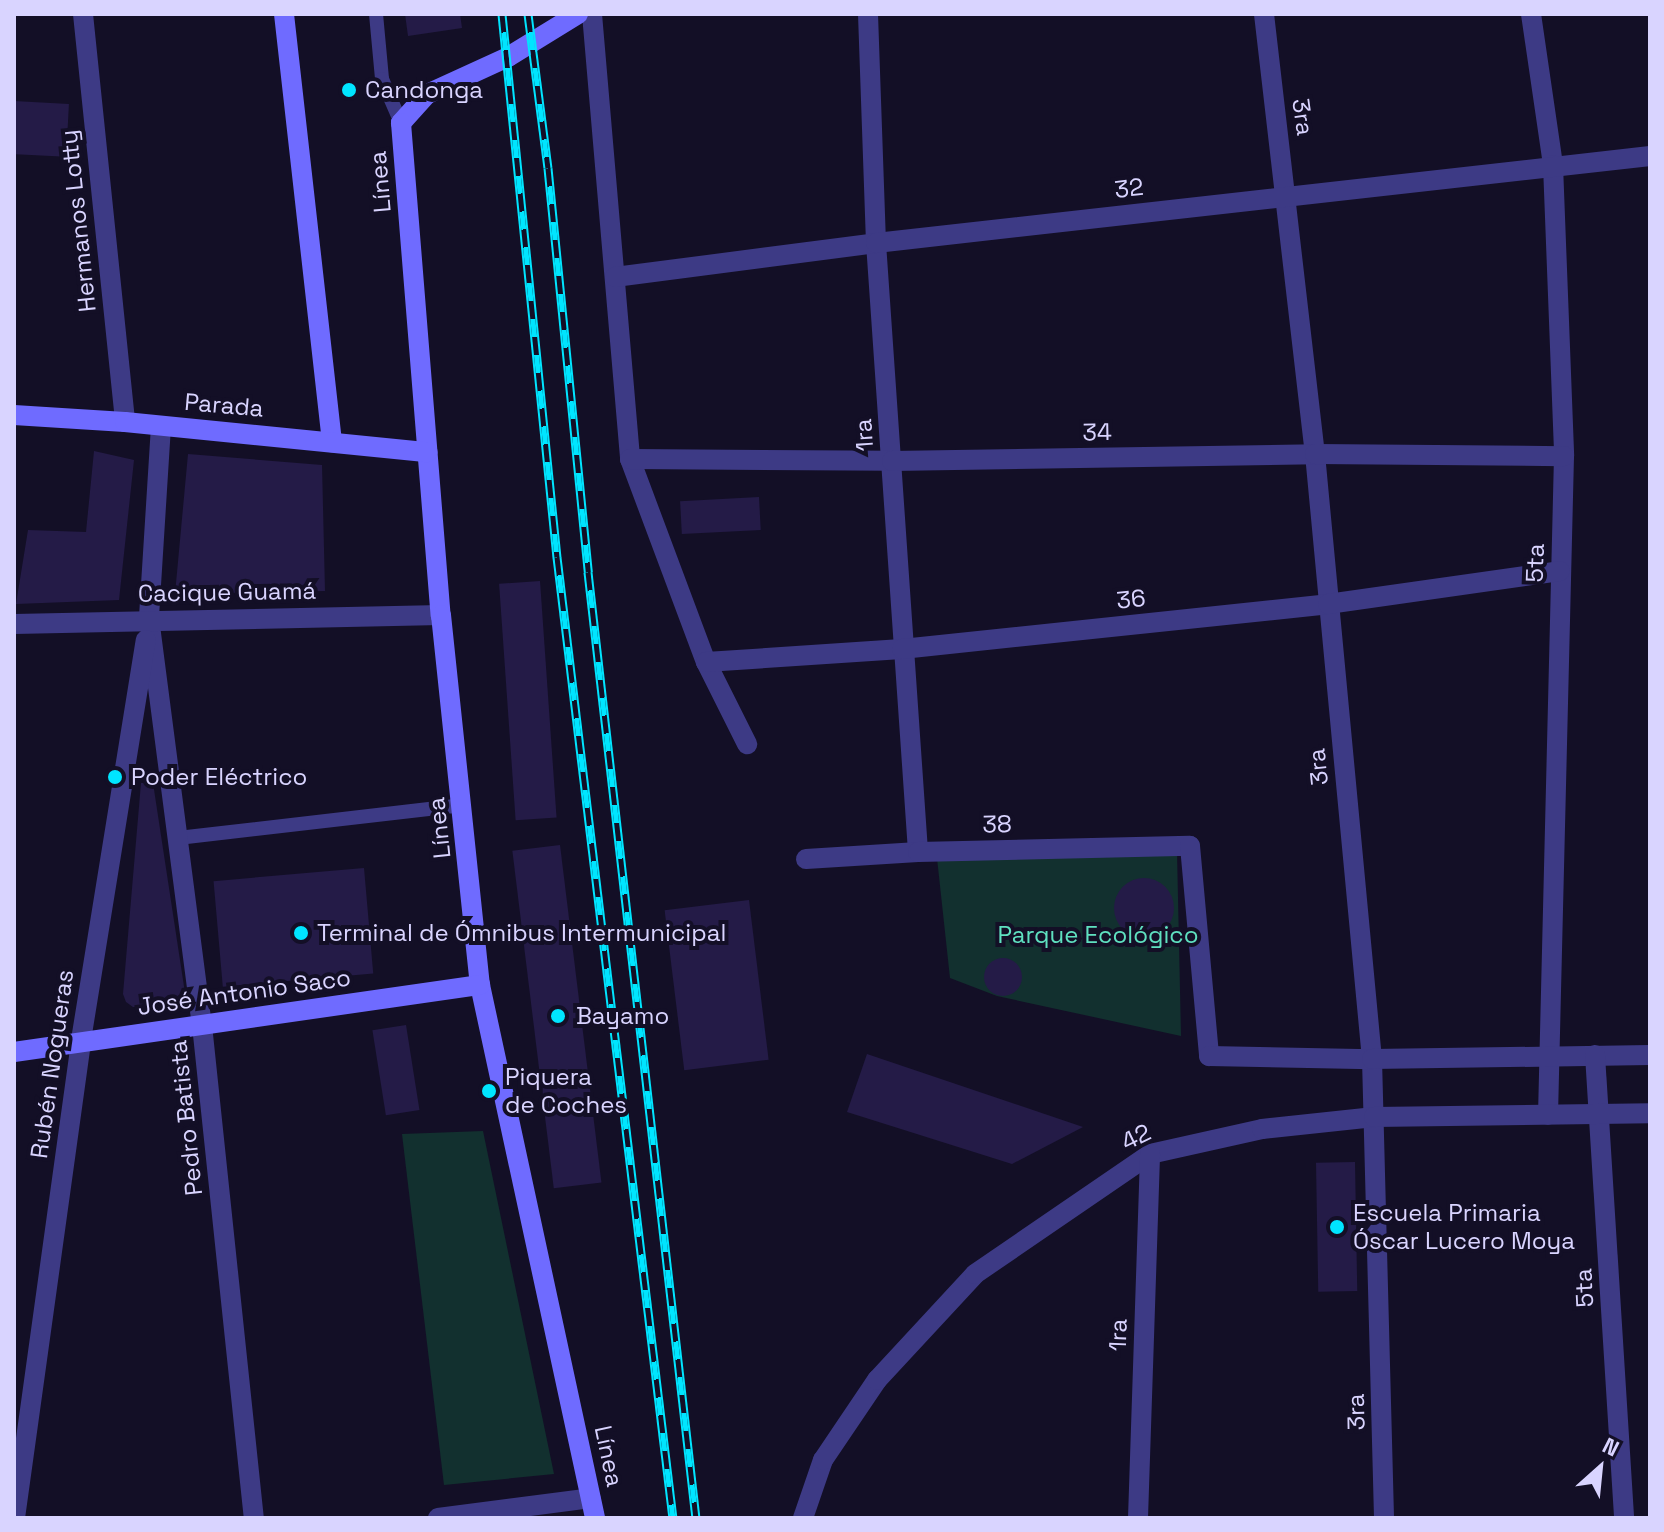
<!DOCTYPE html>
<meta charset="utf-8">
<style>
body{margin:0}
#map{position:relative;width:1664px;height:1532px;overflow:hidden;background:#130f26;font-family:"Space Grotesk",sans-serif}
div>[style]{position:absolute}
.green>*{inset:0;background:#12302f}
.building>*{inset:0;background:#241b47;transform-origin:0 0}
.round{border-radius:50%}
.lane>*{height:14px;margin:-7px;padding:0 7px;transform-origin:7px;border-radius:7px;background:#3d3a85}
.street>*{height:20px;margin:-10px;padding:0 10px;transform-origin:10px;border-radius:10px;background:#3d3a85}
.secondary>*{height:20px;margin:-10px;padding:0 10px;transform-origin:10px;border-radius:10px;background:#6f6bff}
.rail>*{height:9px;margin-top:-4.5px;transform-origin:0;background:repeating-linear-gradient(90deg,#130f26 0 18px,#00e5ff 0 36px);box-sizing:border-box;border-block:2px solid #00e5ff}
.dots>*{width:22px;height:22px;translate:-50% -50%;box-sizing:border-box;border:4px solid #130f26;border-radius:50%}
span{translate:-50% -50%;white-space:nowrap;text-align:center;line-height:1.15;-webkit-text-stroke:8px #130f26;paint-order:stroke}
.poi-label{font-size:24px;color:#d9d4ff}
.left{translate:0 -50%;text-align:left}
.street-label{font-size:24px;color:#d9d4ff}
.park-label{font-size:24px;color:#5fe0c0}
.frame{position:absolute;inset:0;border:16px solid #d9d4ff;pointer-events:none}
.north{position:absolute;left:1560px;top:1428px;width:80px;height:80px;-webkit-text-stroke:6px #130f26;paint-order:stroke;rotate:27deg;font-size:22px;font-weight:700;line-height:32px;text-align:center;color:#d9d4ff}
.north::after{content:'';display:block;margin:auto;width:28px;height:36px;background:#d9d4ff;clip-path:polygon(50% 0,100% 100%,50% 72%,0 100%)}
</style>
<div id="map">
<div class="green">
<div style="clip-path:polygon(1177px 852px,1181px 1036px,997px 996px,950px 978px,937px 858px)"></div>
<div style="clip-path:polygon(483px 1131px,554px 1474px,444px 1485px,402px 1134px)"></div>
</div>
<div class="building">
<div style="clip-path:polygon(405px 14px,460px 14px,462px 28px,408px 36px)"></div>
<div style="left:14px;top:101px;width:55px;height:53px;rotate:3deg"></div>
<div style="clip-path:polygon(94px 451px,134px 460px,119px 600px,16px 604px,28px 530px,86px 532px)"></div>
<div style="clip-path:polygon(188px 454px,322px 465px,325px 591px,175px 594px)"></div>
<div style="left:759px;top:497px;width:33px;height:79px;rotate:87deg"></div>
<div style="left:540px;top:581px;width:237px;height:41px;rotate:86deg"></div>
<div style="clip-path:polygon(141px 783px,153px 783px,185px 993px,180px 1001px,163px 1007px,133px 1007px,126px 1002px,123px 994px)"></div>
<div style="left:560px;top:845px;width:340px;height:48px;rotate:83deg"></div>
<div style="left:364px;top:868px;width:106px;height:151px;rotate:85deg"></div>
<div class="round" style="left:1114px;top:878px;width:60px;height:60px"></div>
<div style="left:749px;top:900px;width:161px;height:85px;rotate:83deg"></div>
<div class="round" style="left:984px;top:958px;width:38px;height:38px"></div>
<div style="left:406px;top:1025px;width:86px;height:34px;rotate:81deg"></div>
<div style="clip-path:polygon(867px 1054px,1083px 1127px,1012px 1164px,847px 1112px)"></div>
<div style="left:1355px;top:1162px;width:129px;height:39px;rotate:89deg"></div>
</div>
<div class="lane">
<div style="left:376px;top:14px;width:65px;rotate:84.7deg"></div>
<div style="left:382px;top:79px;width:48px;rotate:66.6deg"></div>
<div style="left:178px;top:838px;width:287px;rotate:-6.6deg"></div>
</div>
<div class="street">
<div style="left:83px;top:14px;width:410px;rotate:84.1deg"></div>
<div style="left:592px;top:14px;width:447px;rotate:85.1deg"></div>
<div style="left:630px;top:459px;width:217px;rotate:69.5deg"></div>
<div style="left:706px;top:662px;width:92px;rotate:63.4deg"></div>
<div style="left:868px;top:14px;width:229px;rotate:88deg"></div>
<div style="left:876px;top:243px;width:610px;rotate:86.05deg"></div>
<div style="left:1264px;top:14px;width:443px;rotate:83.4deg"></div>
<div style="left:1315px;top:454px;width:608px;rotate:84.62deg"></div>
<div style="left:1372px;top:1059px;width:459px;rotate:88.5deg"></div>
<div style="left:1531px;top:14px;width:153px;rotate:81.7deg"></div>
<div style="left:1553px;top:165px;width:291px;rotate:87.8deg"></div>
<div style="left:1564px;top:456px;width:659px;rotate:91.39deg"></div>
<div style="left:615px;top:277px;width:263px;rotate:-7.4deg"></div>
<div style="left:876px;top:243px;width:779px;rotate:-6.41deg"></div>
<div style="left:161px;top:426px;width:192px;rotate:93.6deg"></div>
<div style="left:149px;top:618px;width:410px;rotate:82.6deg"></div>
<div style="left:202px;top:1025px;width:496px;rotate:84deg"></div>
<div style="left:630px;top:459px;width:262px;rotate:0.4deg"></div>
<div style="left:892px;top:461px;width:423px;rotate:-0.9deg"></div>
<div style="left:1315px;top:454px;width:249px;rotate:0.5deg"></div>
<div style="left:14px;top:624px;width:427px;rotate:-1.2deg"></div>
<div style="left:706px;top:662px;width:196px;rotate:-3.8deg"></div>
<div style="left:902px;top:649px;width:428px;rotate:-6deg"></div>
<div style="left:1328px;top:604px;width:234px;rotate:-8.1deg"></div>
<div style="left:806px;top:859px;width:112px;rotate:-3.6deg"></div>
<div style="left:918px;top:852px;width:272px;rotate:-1.3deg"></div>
<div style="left:1190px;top:846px;width:211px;rotate:84.8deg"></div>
<div style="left:1209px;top:1056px;width:163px;rotate:1.1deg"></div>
<div style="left:1372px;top:1059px;width:278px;rotate:-0.8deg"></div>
<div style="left:1595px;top:1055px;width:464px;rotate:86.4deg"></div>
<div style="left:15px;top:1518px;width:483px;rotate:-82.1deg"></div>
<div style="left:81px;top:1040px;width:405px;rotate:-80.8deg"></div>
<div style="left:438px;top:1518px;width:154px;rotate:-7.4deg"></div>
<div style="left:803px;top:1518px;width:61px;rotate:-71deg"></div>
<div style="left:823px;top:1460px;width:97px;rotate:-56deg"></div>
<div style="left:877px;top:1380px;width:144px;rotate:-47.2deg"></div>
<div style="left:975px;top:1274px;width:212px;rotate:-34.4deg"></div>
<div style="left:1150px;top:1154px;width:115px;rotate:-12.6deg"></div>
<div style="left:1262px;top:1129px;width:113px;rotate:-6.1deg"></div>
<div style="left:1374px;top:1117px;width:276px;rotate:-0.8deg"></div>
<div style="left:1138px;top:1518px;width:364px;rotate:-88.1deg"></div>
</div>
<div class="secondary">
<div style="left:284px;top:14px;width:431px;rotate:83.6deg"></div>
<div style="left:578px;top:14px;width:82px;rotate:148.4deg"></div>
<div style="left:508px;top:57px;width:89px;rotate:155.4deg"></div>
<div style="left:427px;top:94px;width:39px;rotate:132deg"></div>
<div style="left:401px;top:123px;width:494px;rotate:85.4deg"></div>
<div style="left:441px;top:615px;width:372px;rotate:84deg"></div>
<div style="left:480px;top:985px;width:545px;rotate:77.82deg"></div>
<div style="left:14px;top:415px;width:111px;rotate:3.6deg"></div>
<div style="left:125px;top:422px;width:304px;rotate:5.7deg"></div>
<div style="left:14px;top:1052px;width:471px;rotate:-8.2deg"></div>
</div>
<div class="rail">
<div style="left:502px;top:14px;width:546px;rotate:84.22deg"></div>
<div style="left:557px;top:557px;width:968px;rotate:83.12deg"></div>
<div style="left:528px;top:14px;width:155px;rotate:82.6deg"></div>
<div style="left:548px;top:168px;width:406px;rotate:84.3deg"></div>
<div style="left:588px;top:572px;width:952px;rotate:83.49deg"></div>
</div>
<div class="dots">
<div style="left:349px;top:90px;background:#00e5ff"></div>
<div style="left:115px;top:777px;background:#00e5ff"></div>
<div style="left:301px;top:933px;background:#00e5ff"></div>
<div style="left:558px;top:1016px;background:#00e5ff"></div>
<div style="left:489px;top:1091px;background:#00e5ff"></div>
<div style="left:1337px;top:1227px;background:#00e5ff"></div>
</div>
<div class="poi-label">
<span class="left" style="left:365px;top:90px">Candonga</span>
<span class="left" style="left:131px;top:777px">Poder Eléctrico</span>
<span class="left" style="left:317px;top:933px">Terminal de Ómnibus Intermunicipal</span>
<span class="left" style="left:576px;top:1016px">Bayamo</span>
<span class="left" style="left:505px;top:1091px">Piquera<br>de Coches</span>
<span class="left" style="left:1353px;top:1227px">Escuela Primaria<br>Óscar Lucero Moya</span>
</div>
<div class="street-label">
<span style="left:1303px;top:117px;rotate:82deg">3ra</span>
<span style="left:380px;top:182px;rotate:-95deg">Línea</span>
<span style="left:1129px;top:188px;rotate:-7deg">32</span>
<span style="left:78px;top:221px;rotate:-96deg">Hermanos Lotty</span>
<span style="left:224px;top:405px;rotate:5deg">Parada</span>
<span style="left:1097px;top:432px;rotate:-1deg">34</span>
<span style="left:864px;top:435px;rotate:-94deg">1ra</span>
<span style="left:1535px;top:563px;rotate:-88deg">5ta</span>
<span style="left:227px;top:592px;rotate:-1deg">Cacique Guamá</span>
<span style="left:1131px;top:599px;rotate:-6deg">36</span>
<span style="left:1318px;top:767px;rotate:-96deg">3ra</span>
<span style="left:997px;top:824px;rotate:-1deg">38</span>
<span style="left:439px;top:828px;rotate:-96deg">Línea</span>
<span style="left:244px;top:992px;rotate:-8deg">José Antonio Saco</span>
<span style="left:52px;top:1064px;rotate:-82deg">Rubén Nogueras</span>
<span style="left:186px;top:1118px;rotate:-96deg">Pedro Batista</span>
<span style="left:1136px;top:1137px;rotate:-26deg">42</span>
<span style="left:1584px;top:1288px;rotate:-93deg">5ta</span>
<span style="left:1118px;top:1335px;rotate:-88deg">1ra</span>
<span style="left:1356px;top:1412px;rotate:-91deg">3ra</span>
<span style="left:609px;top:1456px;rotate:78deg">Línea</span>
</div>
<div class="park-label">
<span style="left:1098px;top:935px">Parque Ecológico</span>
</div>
<div class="frame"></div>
<div class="north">N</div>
</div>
